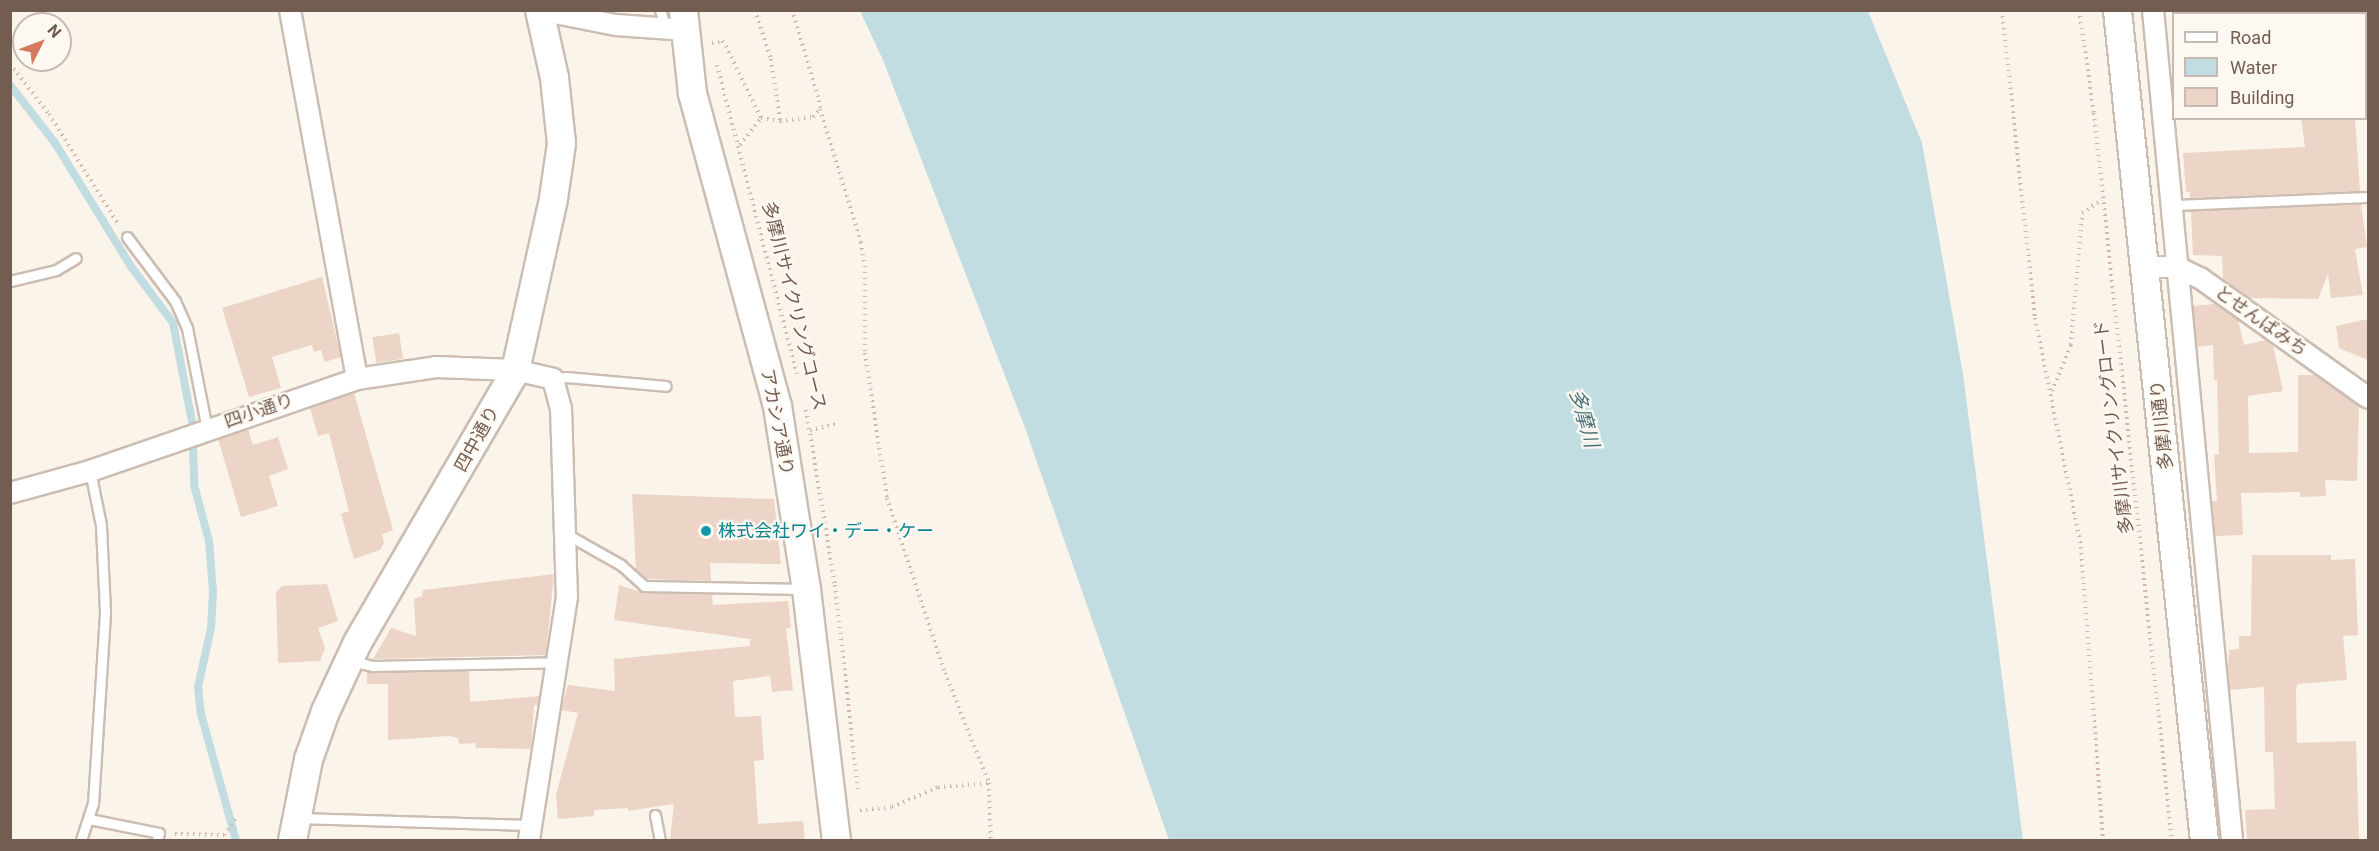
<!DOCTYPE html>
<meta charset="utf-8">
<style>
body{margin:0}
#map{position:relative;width:2379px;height:851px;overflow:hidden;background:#faf4eb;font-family:Roboto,"Noto Sans JP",sans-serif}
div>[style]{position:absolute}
.water>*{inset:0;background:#c1dde2}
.stream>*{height:8px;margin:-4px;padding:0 4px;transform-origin:4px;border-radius:4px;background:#c1dde2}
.building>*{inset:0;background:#ecd5c6;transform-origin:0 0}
.path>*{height:4px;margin-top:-2px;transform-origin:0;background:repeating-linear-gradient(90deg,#d2b8a9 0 1.5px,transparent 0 6px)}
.roads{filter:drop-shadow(2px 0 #ccbdb2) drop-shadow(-2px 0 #ccbdb2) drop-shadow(0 2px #ccbdb2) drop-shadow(0 -2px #ccbdb2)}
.lane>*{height:9px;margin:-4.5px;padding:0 4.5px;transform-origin:4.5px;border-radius:4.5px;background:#fff}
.street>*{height:20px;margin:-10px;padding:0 10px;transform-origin:10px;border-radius:10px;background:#fff}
.secondary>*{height:27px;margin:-13.5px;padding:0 13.5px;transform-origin:13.5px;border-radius:13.5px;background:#fff}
.dots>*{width:16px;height:16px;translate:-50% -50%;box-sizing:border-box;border:3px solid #fdf8f1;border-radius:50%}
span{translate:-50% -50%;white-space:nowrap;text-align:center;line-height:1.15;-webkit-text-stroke:4.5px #fdf8f1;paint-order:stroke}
.street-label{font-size:18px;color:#735d51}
.culture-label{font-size:18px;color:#0d838f}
.left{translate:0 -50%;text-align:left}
.water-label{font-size:20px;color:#49747c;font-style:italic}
.frame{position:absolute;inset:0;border:12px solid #735d51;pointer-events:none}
.legend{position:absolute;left:2172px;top:12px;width:195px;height:108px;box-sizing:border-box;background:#fdf8f1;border:2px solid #c6bab1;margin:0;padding:8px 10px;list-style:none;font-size:18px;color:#735d51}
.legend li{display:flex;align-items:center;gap:12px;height:30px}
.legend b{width:30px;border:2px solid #c6bab1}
.north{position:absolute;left:12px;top:12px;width:60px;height:60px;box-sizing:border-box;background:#fdf8f1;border:2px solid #c6bab1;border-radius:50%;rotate:48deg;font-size:16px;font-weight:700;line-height:24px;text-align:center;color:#735d51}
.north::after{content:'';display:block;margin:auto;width:21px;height:27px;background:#d5795f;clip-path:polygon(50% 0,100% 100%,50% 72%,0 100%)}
</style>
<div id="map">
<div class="water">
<div style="clip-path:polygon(860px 11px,1868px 11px,1922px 143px,1963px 374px,2023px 840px,1169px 840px,1024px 425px,883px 60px)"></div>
</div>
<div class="stream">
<div style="left:10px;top:85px;width:73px;rotate:52.2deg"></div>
<div style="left:55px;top:143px;width:143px;rotate:58.4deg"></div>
<div style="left:130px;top:265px;width:72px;rotate:53.4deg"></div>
<div style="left:173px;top:323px;width:101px;rotate:79.1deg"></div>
<div style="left:193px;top:447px;width:38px;rotate:88deg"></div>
<div style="left:194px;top:485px;width:58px;rotate:75deg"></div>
<div style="left:209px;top:541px;width:51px;rotate:85.5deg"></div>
<div style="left:213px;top:592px;width:36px;rotate:93deg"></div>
<div style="left:211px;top:628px;width:60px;rotate:102.4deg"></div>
<div style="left:198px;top:687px;width:27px;rotate:84deg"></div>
<div style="left:201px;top:714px;width:131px;rotate:74.5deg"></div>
</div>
<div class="building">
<div style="clip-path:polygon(2301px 118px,2355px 118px,2360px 191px,2190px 198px,2190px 192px,2186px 192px,2183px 153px,2305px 147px)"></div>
<div style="clip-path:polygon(2361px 204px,2367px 247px,2355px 249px,2363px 295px,2331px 298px,2328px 274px,2318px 299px,2248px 298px,2223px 279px,2222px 256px,2193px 255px,2191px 211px)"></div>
<div style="clip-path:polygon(322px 277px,341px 357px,325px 362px,321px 350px,314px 352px,312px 345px,272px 357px,281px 388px,249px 397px,222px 308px)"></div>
<div style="clip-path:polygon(2215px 304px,2238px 320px,2244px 345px,2266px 340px,2273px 345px,2283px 391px,2248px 396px,2249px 453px,2298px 452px,2298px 375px,2315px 375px,2359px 406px,2357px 481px,2325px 480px,2326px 496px,2300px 497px,2300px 492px,2241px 493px,2243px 535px,2215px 536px,2212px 501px,2217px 501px,2214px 455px,2219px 454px,2217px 380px,2214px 380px,2213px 345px,2197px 347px,2193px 306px)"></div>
<div style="clip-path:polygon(2368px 319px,2368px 360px,2339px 348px,2336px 326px)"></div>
<div style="left:399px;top:333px;width:26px;height:27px;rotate:81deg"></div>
<div style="clip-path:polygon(354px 393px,393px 530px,382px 534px,384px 543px,380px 550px,354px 559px,341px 514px,349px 511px,329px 433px,318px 436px,310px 408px)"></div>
<div style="clip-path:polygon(248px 429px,253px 445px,278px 437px,288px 469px,269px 476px,278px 506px,241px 517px,218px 439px)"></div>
<div style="clip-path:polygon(632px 494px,774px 499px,781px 564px,710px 563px,711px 581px,647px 579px,636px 570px)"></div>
<div style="clip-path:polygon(2252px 555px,2331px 555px,2331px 560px,2355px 559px,2358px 635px,2343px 636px,2347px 680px,2297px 684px,2296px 692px,2297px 743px,2356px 741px,2359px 840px,2247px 840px,2245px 810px,2275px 809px,2273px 752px,2265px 752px,2264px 687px,2230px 690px,2228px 669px,2229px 650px,2239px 649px,2239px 636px,2251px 636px)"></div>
<div style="clip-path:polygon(554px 574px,546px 655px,373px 659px,391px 628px,416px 636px,414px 599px,422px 596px,423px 590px)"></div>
<div style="clip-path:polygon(327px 584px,338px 621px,318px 628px,325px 648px,320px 661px,278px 663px,276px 592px,282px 586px)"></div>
<div style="clip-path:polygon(619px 585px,644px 593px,712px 594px,713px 605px,788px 601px,791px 628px,786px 628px,793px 690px,772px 692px,770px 676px,733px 681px,735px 717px,761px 716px,764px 760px,754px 761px,758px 824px,803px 821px,805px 840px,670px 840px,674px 804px,628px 811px,628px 808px,594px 810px,594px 816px,558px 819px,556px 795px,578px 713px,561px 710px,568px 685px,615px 691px,614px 659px,750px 646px,750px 639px,614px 620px)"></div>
<div style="clip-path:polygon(469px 671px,470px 702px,539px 696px,538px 706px,534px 705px,531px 749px,476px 748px,475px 743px,459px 744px,458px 738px,449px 736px,388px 740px,388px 684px,367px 684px,367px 672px)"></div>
</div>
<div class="path">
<div style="left:755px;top:10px;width:52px;rotate:71.9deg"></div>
<div style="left:771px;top:59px;width:63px;rotate:81.7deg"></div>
<div style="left:2002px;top:10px;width:310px;rotate:83.9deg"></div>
<div style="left:2035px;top:318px;width:234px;rotate:78.6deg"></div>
<div style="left:2081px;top:547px;width:294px;rotate:85.7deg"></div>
<div style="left:2079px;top:10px;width:104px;rotate:81.7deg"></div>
<div style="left:2094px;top:113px;width:731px;rotate:83.88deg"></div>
<div style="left:2358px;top:10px;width:4px;rotate:90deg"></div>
<div style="left:712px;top:43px;width:10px;rotate:-11deg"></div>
<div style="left:722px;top:41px;width:6px;rotate:51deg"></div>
<div style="left:726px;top:46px;width:80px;rotate:64.1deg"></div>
<div style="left:761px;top:118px;width:19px;rotate:9deg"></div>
<div style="left:780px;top:121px;width:33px;rotate:-7deg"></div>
<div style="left:813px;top:117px;width:11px;rotate:-52deg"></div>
<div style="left:820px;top:108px;width:11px;rotate:-100deg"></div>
<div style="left:818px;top:97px;width:91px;rotate:-106.6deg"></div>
<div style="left:10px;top:64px;width:63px;rotate:52deg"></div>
<div style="left:49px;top:114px;width:131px;rotate:57.8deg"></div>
<div style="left:717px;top:65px;width:319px;rotate:75.5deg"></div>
<div style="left:2366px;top:83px;width:28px;rotate:86deg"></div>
<div style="left:820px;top:109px;width:139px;rotate:72.9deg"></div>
<div style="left:861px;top:242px;width:24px;rotate:81deg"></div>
<div style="left:865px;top:266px;width:87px;rotate:90deg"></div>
<div style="left:865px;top:353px;width:147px;rotate:81.4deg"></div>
<div style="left:887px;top:498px;width:184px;rotate:71.7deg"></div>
<div style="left:945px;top:673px;width:118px;rotate:68.2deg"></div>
<div style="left:989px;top:783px;width:57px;rotate:88deg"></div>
<div style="left:740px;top:145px;width:34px;rotate:-52deg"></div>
<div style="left:2052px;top:391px;width:50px;rotate:-67.6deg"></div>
<div style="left:2071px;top:345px;width:132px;rotate:-85.2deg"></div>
<div style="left:2082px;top:213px;width:24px;rotate:-33deg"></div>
<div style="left:806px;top:410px;width:177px;rotate:80.6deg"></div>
<div style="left:835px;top:585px;width:205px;rotate:83.6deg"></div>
<div style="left:810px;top:430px;width:27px;rotate:-13deg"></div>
<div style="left:860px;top:810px;width:32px;rotate:-5deg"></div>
<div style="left:892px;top:807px;width:50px;rotate:-23.5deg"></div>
<div style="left:938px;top:787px;width:51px;rotate:-4.5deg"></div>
<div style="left:175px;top:834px;width:49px;rotate:1.2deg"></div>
<div style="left:224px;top:835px;width:21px;rotate:-55deg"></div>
</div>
<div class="roads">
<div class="lane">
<div style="left:660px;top:10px;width:20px;rotate:72deg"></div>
<div style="left:2174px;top:205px;width:194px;rotate:-2.4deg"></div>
<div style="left:127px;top:237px;width:80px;rotate:53.1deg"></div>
<div style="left:175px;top:301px;width:30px;rotate:66deg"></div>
<div style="left:187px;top:328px;width:103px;rotate:78.8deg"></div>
<div style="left:10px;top:281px;width:47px;rotate:-13.4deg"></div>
<div style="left:56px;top:270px;width:23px;rotate:-31deg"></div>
<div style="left:553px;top:379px;width:13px;rotate:-9deg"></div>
<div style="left:566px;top:377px;width:100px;rotate:5.1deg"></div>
<div style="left:568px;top:535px;width:61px;rotate:29.5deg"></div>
<div style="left:621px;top:565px;width:31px;rotate:42deg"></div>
<div style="left:644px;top:586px;width:160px;rotate:1.1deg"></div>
<div style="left:351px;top:661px;width:23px;rotate:13deg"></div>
<div style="left:373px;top:666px;width:184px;rotate:-1.2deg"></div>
<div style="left:655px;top:815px;width:25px;rotate:79deg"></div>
<div style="left:298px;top:818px;width:232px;rotate:1.7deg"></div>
<div style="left:89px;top:819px;width:71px;rotate:11.3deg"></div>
<div style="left:159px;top:833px;width:7px;rotate:106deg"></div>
<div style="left:81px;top:840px;width:38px;rotate:-72deg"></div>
<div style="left:93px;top:804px;width:193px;rotate:-86.4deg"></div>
<div style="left:105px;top:611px;width:86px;rotate:-92.7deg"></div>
<div style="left:101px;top:525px;width:55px;rotate:-101.5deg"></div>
</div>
<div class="street">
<div style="left:290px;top:10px;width:375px;rotate:79.7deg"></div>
<div style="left:540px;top:10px;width:77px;rotate:11.2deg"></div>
<div style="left:616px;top:25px;width:70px;rotate:4.1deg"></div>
<div style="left:2153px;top:10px;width:834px;rotate:84.56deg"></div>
<div style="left:2227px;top:10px;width:4px;rotate:76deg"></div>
<div style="left:2145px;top:267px;width:32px"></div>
<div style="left:2177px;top:267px;width:25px;rotate:26deg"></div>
<div style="left:2200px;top:278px;width:206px;rotate:35.5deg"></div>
<div style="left:10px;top:493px;width:83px;rotate:-15.4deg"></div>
<div style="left:90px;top:471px;width:282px;rotate:-19deg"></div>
<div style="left:357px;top:379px;width:80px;rotate:-8.6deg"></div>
<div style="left:436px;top:367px;width:79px;rotate:2.2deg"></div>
<div style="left:515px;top:370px;width:39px;rotate:13deg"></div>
<div style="left:553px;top:379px;width:30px;rotate:75deg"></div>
<div style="left:561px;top:408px;width:189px;rotate:88.2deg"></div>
<div style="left:567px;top:597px;width:246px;rotate:98.9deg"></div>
</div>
<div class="secondary">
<div style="left:683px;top:10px;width:83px;rotate:83.8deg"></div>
<div style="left:692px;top:93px;width:324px;rotate:74.8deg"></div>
<div style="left:777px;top:406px;width:185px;rotate:81deg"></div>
<div style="left:806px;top:589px;width:253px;rotate:83.2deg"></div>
<div style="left:2117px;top:10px;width:835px;rotate:84.02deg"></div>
<div style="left:292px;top:840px;width:83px;rotate:-78.8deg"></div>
<div style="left:308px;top:759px;width:51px;rotate:-70.5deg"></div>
<div style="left:325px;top:711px;width:76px;rotate:-65.1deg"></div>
<div style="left:357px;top:642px;width:315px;rotate:-59.8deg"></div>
<div style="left:515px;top:370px;width:176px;rotate:-77.5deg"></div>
<div style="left:553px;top:198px;width:56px;rotate:-81.7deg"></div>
<div style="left:561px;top:143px;width:66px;rotate:-96.1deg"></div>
<div style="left:554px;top:77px;width:69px;rotate:-102.6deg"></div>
</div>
</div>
<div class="dots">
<div style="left:706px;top:531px;background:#0f9aa8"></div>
</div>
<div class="street-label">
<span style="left:794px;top:306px;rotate:76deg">多摩川サイクリングコース</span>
<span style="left:2261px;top:321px;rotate:35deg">とせんばみち</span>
<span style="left:259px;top:411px;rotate:-19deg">四小通り</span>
<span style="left:777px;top:422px;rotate:79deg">アカシア通り</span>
<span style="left:2162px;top:425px;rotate:-96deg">多摩川通り</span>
<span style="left:2114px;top:427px;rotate:-97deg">多摩川サイクリングロード</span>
<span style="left:477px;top:439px;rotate:-61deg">四中通り</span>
</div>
<div class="culture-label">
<span class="left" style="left:718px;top:531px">株式会社ワイ・デー・ケー</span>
</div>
<div class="water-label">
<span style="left:1584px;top:418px;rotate:74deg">多摩川</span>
</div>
<div class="frame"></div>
<ul class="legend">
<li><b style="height:8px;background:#fff"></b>Road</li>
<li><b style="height:16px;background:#c1dde2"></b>Water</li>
<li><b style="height:16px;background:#ecd5c6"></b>Building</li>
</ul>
<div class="north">N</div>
</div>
